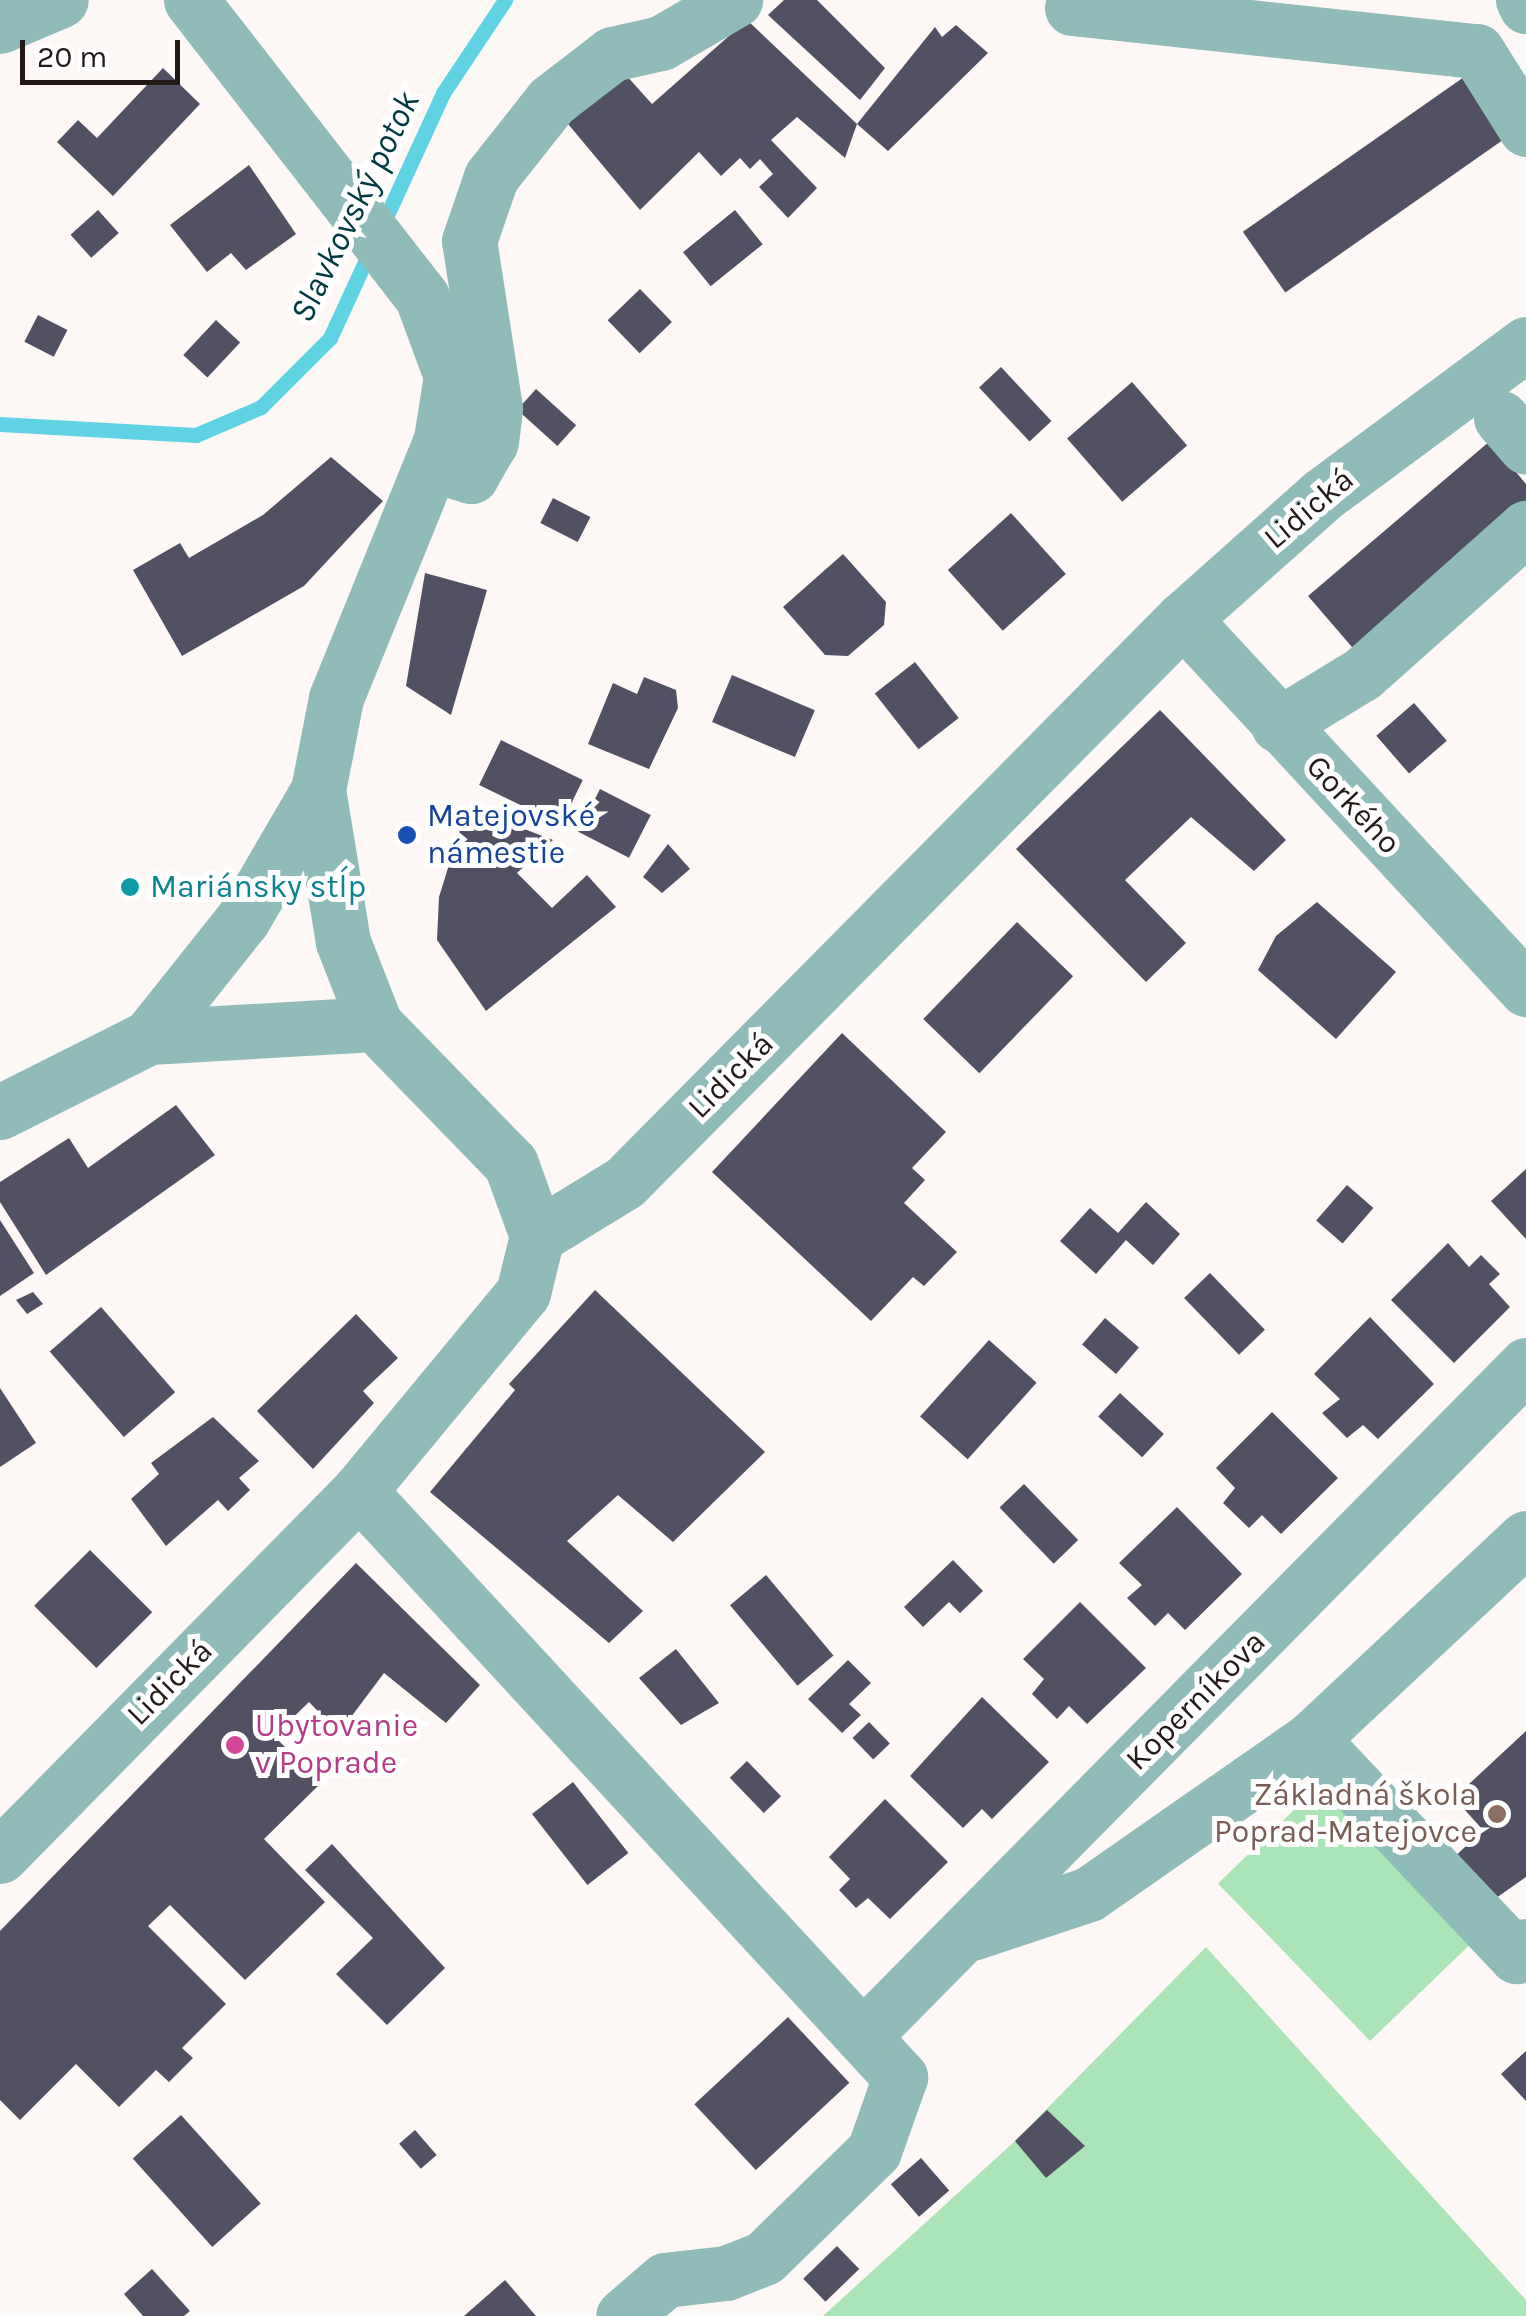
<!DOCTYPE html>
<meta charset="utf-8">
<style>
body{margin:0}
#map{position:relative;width:1526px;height:2316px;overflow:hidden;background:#fdf8f6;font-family:Karla,sans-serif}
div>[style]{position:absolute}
.green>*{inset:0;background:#abe4b6;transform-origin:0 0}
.stream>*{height:15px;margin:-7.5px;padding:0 7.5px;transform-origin:7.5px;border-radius:7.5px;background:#5fd3e4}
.building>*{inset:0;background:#515163;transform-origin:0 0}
.minor>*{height:55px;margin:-27.5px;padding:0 27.5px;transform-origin:27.5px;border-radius:27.5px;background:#8fbcb8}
.dots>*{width:28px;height:28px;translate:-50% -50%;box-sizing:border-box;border:5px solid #fff;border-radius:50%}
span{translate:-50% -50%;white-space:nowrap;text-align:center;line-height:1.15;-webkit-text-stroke:10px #fff;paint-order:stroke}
.street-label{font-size:32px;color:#231a17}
.transit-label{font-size:32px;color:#164399}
.left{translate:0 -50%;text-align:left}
.culture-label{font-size:32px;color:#0d838f}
.hotel-label{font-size:32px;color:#b23c85}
.education-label{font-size:32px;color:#785e54}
.right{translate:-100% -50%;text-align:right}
.water-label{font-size:35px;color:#003940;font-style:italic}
.scale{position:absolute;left:20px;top:40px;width:160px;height:45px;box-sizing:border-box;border:5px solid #231a17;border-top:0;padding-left:12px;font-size:30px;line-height:35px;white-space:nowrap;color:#231a17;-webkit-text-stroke:8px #fff;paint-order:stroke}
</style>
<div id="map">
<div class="green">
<div style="left:1323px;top:1782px;width:219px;height:146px;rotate:46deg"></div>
<div style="clip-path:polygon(1206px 1947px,1526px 2300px,1526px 2316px,823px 2316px,1015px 2141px)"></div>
</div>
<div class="stream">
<div style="left:381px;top:228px;width:149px;rotate:-65.3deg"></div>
<div style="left:443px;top:93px;width:112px;rotate:-56.3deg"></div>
<div style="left:0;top:424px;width:196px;rotate:3.2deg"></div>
<div style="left:196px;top:435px;width:71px;rotate:-23.3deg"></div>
<div style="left:261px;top:407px;width:98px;rotate:-45deg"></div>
<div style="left:330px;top:338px;width:98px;rotate:-65.3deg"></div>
</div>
<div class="building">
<div style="clip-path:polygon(784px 0,817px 0,885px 68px,860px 100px,768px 15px)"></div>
<div style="clip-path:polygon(747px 20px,857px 124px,845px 158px,797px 117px,771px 140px,817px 188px,788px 218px,759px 187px,773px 174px,760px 159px,750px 169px,740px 158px,721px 176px,699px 152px,640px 210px,558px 112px,616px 64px,652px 104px)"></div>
<div style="clip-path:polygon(956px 25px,988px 53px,888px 151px,857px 124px,935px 27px,942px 37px)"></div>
<div style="clip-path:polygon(163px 68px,200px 104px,113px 196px,57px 142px,78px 120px,97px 138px)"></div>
<div style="left:1464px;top:77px;width:74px;height:270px;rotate:55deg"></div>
<div style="clip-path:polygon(249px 165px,296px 234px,246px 270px,231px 253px,207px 272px,170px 225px)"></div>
<div style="left:98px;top:210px;width:31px;height:37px;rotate:48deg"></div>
<div style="left:735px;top:210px;width:44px;height:67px;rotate:51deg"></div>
<div style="left:640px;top:289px;width:46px;height:45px;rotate:46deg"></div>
<div style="left:38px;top:315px;width:33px;height:30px;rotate:27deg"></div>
<div style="left:216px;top:320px;width:33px;height:48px;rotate:43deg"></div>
<div style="left:1001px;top:367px;width:74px;height:30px;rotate:47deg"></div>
<div style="left:1132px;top:382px;width:84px;height:86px;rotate:49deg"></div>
<div style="left:536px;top:389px;width:54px;height:28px;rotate:42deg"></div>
<div style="clip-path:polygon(1490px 441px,1526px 484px,1526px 511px,1358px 654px,1308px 596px)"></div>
<div style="clip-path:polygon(331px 457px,383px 501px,304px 586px,182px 656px,133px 570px,180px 543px,189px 558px,263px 515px)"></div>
<div style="left:553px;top:498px;width:42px;height:28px;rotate:27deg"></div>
<div style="left:1011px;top:513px;width:82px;height:85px;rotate:48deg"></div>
<div style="clip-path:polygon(843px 554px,886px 602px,884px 625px,848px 656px,825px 655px,783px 607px)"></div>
<div style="clip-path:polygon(425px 573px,487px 590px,451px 715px,406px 686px)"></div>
<div style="left:915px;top:662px;width:71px;height:51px;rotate:52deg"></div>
<div style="left:732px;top:675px;width:90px;height:51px;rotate:23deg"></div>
<div style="clip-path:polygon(644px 677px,676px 690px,678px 708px,649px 769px,588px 744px,613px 683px,637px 694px)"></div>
<div style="left:1414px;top:703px;width:50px;height:50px;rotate:49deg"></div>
<div style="clip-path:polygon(1160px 710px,1286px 840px,1254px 871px,1191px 817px,1125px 880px,1186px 943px,1146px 982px,1016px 849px)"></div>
<div style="left:501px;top:740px;width:91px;height:50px;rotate:26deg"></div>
<div style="left:600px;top:789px;width:57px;height:48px;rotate:27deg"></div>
<div style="clip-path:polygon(467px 807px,553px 840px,517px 873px,552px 908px,587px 875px,616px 907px,486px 1011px,437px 940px,439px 897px)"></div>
<div style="clip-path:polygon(668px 844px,690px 869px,662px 893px,643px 877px)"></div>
<div style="clip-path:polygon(1317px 902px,1396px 972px,1336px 1039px,1258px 970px,1276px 936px)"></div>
<div style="left:1017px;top:922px;width:78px;height:135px;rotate:44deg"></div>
<div style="clip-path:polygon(842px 1033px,946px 1132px,912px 1168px,925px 1180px,904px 1203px,957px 1252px,924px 1286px,913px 1277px,871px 1321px,712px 1172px)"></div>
<div style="clip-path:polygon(176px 1105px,215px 1155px,46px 1275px,0 1202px,0 1182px,69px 1138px,88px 1168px)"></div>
<div style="clip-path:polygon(1526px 1169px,1526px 1239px,1491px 1201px)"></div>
<div style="left:1347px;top:1185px;width:35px;height:47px;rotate:41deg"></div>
<div style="clip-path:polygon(1146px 1202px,1180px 1234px,1153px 1265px,1126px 1240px,1096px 1274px,1060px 1241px,1090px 1208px,1118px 1233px)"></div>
<div style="clip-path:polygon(0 1220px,34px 1273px,0 1296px)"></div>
<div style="clip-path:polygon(1448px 1243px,1469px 1267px,1481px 1255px,1500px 1274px,1489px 1284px,1510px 1307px,1454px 1363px,1391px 1300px)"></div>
<div style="left:1210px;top:1273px;width:79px;height:36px;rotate:46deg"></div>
<div style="clip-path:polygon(595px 1290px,765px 1452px,673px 1542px,618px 1495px,567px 1541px,643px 1611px,609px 1643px,430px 1492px,515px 1390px,509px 1384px)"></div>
<div style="clip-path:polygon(33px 1292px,43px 1304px,27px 1314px,16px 1300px)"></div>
<div style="left:101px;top:1307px;width:113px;height:68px;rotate:49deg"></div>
<div style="clip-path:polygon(356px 1314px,398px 1358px,363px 1391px,374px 1403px,313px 1469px,257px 1411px)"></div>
<div style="clip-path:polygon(1370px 1317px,1434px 1384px,1378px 1439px,1363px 1425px,1347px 1438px,1322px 1413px,1340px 1399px,1314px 1374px)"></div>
<div style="left:1105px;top:1318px;width:45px;height:35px;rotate:41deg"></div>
<div style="left:989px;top:1340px;width:64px;height:103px;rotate:42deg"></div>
<div style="clip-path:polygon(0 1388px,36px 1443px,0 1467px)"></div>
<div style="left:1120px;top:1393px;width:60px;height:32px;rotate:43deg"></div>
<div style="clip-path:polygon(1272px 1412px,1338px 1478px,1281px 1534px,1262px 1515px,1249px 1528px,1223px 1503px,1235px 1488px,1216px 1468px)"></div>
<div style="clip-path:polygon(213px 1417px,259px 1461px,239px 1478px,250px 1490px,228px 1511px,218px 1500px,166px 1546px,131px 1499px,159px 1474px,151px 1463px)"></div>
<div style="left:1024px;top:1484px;width:78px;height:34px;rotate:46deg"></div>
<div style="clip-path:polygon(1177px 1507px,1242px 1574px,1185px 1630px,1168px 1613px,1155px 1626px,1127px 1598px,1142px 1585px,1119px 1563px)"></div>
<div style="left:90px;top:1550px;width:88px;height:79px;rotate:45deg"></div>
<div style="clip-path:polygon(953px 1560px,983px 1591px,960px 1613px,949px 1602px,923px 1627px,904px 1607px)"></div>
<div style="clip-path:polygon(356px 1563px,480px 1685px,446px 1723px,384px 1673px,339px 1733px,309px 1702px,274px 1736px,321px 1783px,264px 1839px,325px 1902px,245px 1980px,170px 1905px,148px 1926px,226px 2004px,182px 2048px,193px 2058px,169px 2082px,156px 2070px,119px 2107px,76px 2064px,20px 2120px,0 2100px,0 1931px)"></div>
<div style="left:766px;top:1575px;width:105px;height:47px;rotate:50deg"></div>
<div style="clip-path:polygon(1080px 1602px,1146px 1668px,1087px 1724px,1069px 1706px,1057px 1719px,1032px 1694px,1044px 1679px,1023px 1659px)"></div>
<div style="clip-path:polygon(676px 1649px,719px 1703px,681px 1725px,639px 1678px)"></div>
<div style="clip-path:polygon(848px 1660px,871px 1683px,849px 1704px,861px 1715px,842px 1733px,808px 1699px)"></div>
<div style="clip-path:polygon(982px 1697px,1049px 1762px,992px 1819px,982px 1809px,963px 1828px,910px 1776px)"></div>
<div style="left:869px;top:1722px;width:30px;height:23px;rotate:46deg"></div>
<div style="clip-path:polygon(1526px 1731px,1526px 1877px,1489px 1903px,1449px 1862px,1483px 1830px,1454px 1798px)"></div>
<div style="left:747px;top:1761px;width:49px;height:24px;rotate:46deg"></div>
<div style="left:573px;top:1782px;width:90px;height:52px;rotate:52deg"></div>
<div style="clip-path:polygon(885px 1799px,948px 1862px,890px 1919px,868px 1898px,856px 1908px,839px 1890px,850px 1879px,829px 1857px)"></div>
<div style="clip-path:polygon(332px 1844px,445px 1968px,387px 2025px,336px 1974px,373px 1938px,305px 1870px)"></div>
<div style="left:788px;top:2017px;width:90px;height:128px;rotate:47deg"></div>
<div style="clip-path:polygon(1526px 2051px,1526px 2101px,1501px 2074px)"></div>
<div style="clip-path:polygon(1047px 2110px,1085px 2146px,1046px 2178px,1015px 2141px)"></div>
<div style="left:181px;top:2115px;width:119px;height:65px;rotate:48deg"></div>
<div style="left:415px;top:2130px;width:33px;height:21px;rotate:49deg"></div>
<div style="left:921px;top:2158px;width:43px;height:40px;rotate:49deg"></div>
<div style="left:837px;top:2246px;width:32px;height:47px;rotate:46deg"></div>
<div style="clip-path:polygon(152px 2269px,190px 2311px,184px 2316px,143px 2316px,124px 2294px)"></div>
<div style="clip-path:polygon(505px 2280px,536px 2316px,464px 2316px)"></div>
</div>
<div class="minor">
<div style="left:1523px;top:0;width:7px;rotate:63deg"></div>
<div style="left:1072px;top:8px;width:407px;rotate:6.1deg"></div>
<div style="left:1477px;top:51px;width:92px;rotate:57.9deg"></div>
<div style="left:0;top:26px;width:66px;rotate:-23.1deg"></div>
<div style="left:1501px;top:418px;width:38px;rotate:49deg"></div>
<div style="left:431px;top:464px;width:42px;rotate:16.7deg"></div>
<div style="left:471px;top:476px;width:39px;rotate:-60deg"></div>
<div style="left:491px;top:442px;width:34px;rotate:-83deg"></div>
<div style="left:495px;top:408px;width:169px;rotate:-98.8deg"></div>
<div style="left:469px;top:241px;width:68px;rotate:-71deg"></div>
<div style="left:491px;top:177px;width:97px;rotate:-51.7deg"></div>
<div style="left:551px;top:101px;width:77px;rotate:-37.6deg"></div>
<div style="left:612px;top:54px;width:50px;rotate:-12.7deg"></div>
<div style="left:661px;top:43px;width:86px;rotate:-30.2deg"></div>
<div style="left:1183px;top:619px;width:505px;rotate:47.17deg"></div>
<div style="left:1278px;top:725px;width:98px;rotate:-31.3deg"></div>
<div style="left:1362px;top:674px;width:220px;rotate:-41.7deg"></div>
<div style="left:149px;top:1037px;width:226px;rotate:-3.3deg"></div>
<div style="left:0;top:1112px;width:167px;rotate:-26.7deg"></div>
<div style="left:149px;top:1037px;width:151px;rotate:-51.5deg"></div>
<div style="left:243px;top:919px;width:149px;rotate:-59.8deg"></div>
<div style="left:537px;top:1236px;width:103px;rotate:-31.5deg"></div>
<div style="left:625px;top:1182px;width:793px;rotate:-45.26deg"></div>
<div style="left:1183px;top:619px;width:186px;rotate:-41.7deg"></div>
<div style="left:1322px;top:495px;width:254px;rotate:-36.5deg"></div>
<div style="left:359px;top:1491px;width:798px;rotate:47.29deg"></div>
<div style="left:900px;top:2077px;width:78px;rotate:109.4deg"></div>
<div style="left:874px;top:2151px;width:153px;rotate:135.8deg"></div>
<div style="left:764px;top:2258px;width:41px;rotate:158.5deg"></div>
<div style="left:726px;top:2273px;width:61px;rotate:173.5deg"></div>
<div style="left:665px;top:2280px;width:55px;rotate:139.4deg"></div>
<div style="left:1311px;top:1739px;width:299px;rotate:46.6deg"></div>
<div style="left:1516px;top:1956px;width:14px;rotate:-45deg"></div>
<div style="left:0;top:1856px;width:512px;rotate:-45.47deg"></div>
<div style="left:359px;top:1491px;width:257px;rotate:-50.4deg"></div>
<div style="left:523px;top:1293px;width:59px;rotate:-76.2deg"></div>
<div style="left:537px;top:1236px;width:77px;rotate:-109.9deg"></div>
<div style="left:511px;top:1164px;width:195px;rotate:-134.2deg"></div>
<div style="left:375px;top:1024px;width:88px;rotate:-111.3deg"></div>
<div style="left:343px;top:942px;width:154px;rotate:-99.3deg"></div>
<div style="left:318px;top:790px;width:94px;rotate:-78.9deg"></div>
<div style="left:336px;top:698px;width:279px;rotate:-67.9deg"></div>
<div style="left:441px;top:439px;width:64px;rotate:-81deg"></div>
<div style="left:451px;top:376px;width:84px;rotate:-110.2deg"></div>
<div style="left:422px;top:297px;width:376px;rotate:-127.9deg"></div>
<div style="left:972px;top:1933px;width:123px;rotate:-18.4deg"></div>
<div style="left:1089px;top:1894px;width:271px;rotate:-34.9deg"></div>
<div style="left:1311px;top:1739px;width:294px;rotate:-43.1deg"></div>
<div style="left:864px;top:2035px;width:942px;rotate:-45.34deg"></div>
</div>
<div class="dots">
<div style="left:407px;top:835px;background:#1a4fb4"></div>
<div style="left:130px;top:887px;background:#0f9aa8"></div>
<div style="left:235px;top:1745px;background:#d1479c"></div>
<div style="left:1497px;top:1814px;background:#8d6e63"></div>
</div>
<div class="street-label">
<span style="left:1309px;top:509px;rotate:-40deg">Lidická</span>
<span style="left:1353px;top:805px;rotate:47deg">Gorkého</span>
<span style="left:731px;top:1076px;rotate:-45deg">Lidická</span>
<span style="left:170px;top:1683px;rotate:-45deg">Lidická</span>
<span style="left:1196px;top:1701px;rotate:-45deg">Koperníkova</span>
</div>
<div class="transit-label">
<span class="left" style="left:427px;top:835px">Matejovské<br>námestie</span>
</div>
<div class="culture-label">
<span class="left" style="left:150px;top:887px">Mariánsky stĺp</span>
</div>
<div class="hotel-label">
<span class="left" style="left:255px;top:1745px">Ubytovanie<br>v Poprade</span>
</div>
<div class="education-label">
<span class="right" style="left:1477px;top:1814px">Základná škola<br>Poprad-Matejovce</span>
</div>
<div class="water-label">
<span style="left:355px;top:207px;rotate:-64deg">Slavkovský potok</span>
</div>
<div class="scale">20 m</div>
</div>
